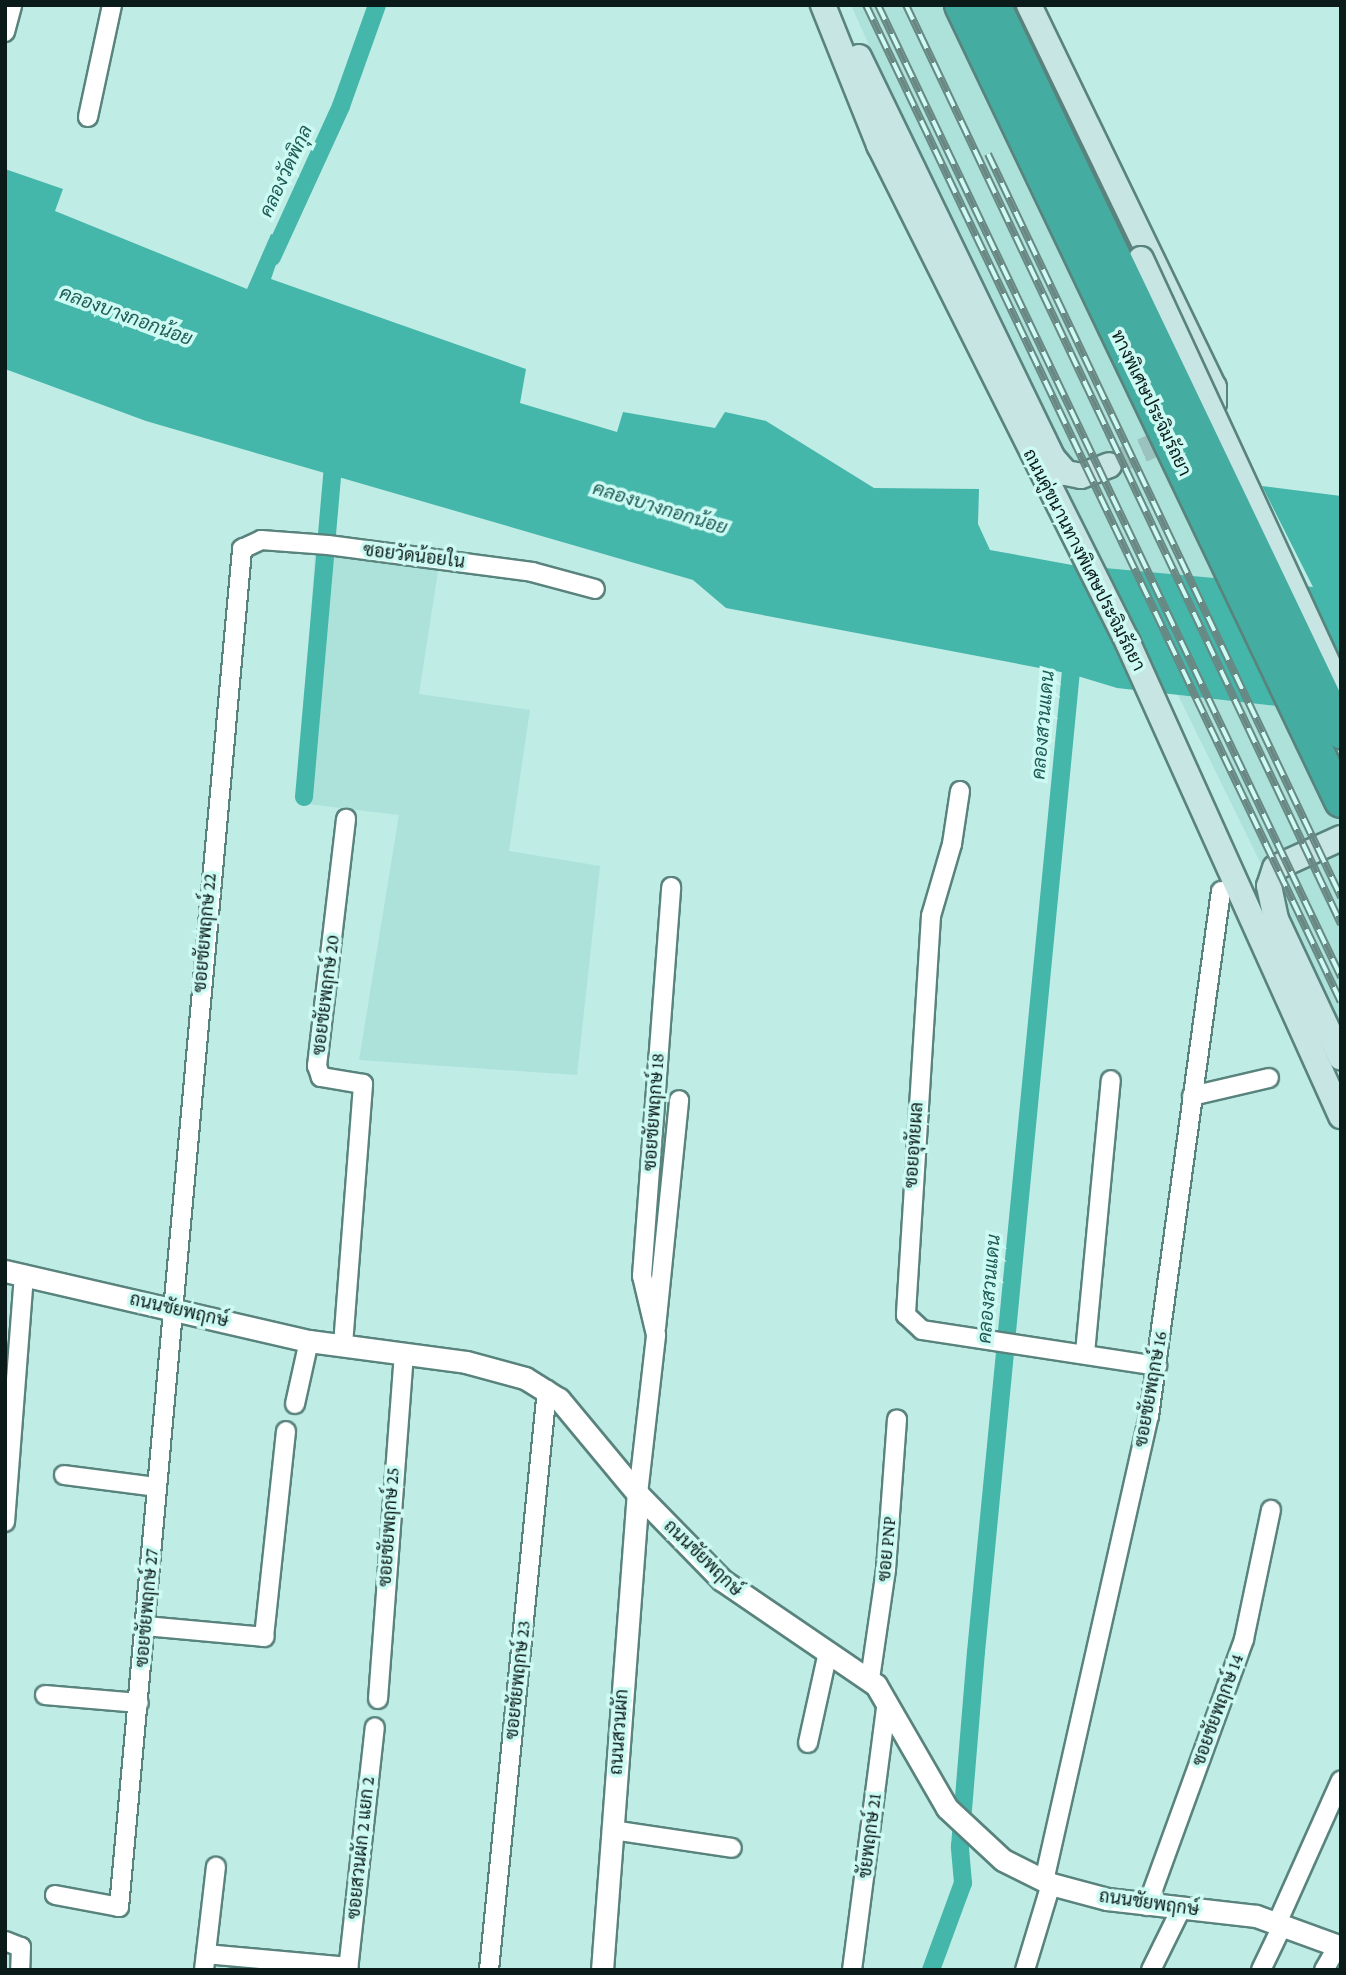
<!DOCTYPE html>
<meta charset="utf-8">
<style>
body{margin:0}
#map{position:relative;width:1346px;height:1975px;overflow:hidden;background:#c0ece6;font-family:"Crimson Pro",Sarabun,serif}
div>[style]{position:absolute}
.built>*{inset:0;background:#ace2da}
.water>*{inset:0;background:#45b6aa}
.canal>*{height:18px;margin:-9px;padding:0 9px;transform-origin:9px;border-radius:9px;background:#45b6aa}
.secondary-tunnel>*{height:24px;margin-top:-12px;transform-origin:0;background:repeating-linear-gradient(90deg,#9cc2bd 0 24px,transparent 0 36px)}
.roads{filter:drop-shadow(2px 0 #59837d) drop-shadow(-2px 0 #59837d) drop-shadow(0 2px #59837d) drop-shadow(0 -2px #59837d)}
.minor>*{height:18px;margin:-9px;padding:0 9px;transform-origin:9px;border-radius:9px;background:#fff}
.tertiary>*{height:21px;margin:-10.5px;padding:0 10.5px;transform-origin:10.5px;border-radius:10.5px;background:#fff}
.secondary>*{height:24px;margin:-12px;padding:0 12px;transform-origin:12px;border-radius:12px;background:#c7e6e3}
.rail>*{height:8px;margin-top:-4px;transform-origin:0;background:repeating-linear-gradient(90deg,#cdfaf3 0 16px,#698884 0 32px);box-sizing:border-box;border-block:2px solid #698884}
.bridges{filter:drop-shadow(2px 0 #59837d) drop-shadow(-2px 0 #59837d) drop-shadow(0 2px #59837d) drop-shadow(0 -2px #59837d)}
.secondary-bridge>*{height:24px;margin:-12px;padding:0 12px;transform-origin:12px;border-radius:12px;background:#c7e6e3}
.motorway-bridge>*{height:32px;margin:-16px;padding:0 16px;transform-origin:16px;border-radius:16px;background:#44aca1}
span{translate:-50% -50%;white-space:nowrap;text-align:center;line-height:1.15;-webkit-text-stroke:7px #cdfaf3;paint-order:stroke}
.street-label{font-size:18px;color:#0a1b19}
.water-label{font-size:19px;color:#1e5b55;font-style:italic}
.frame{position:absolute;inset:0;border:7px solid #0a1b19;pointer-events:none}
</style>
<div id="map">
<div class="built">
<div style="clip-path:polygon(851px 5px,982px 5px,1259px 582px,1103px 568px)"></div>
<div style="clip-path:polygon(315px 551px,438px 571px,419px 694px,530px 710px,509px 851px,600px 866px,577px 1075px,359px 1060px,399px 815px,299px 803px)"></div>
<div style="clip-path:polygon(1178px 695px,1294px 708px,1341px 779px,1341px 1027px)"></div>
</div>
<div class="water">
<div style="clip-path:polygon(5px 169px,63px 189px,55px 211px,247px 289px,271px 234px,285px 238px,271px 279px,526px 369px,520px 403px,617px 432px,623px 412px,715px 428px,725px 412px,766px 421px,874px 488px,979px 489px,978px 524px,990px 550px,1072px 565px,1313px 587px,1262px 486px,1341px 496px,1341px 708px,1294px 708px,1117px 688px,1071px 674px,726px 608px,693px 580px,146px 421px,5px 369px)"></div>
</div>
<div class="canal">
<div style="left:272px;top:257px;width:166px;rotate:-65.4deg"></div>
<div style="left:341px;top:106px;width:107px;rotate:-70.4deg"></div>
<div style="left:304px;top:797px;width:346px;rotate:-85deg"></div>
<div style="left:931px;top:1970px;width:93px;rotate:-69.8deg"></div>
<div style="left:963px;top:1883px;width:37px;rotate:-95deg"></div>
<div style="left:960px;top:1846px;width:195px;rotate:-85.3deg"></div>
<div style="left:976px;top:1652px;width:1006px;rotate:-84.47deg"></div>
</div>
<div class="secondary-tunnel">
<div style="left:1109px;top:465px;width:55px;rotate:-23.7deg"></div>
</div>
<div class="roads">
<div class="minor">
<div style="left:5px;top:32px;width:28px;rotate:-75deg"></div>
<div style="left:88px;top:117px;width:115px;rotate:-77.9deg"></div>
<div style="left:960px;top:791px;width:54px;rotate:98.6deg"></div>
<div style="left:952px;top:844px;width:75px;rotate:106.3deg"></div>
<div style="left:931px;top:916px;width:400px;rotate:93.6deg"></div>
<div style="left:906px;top:1315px;width:22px;rotate:43deg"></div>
<div style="left:922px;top:1330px;width:238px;rotate:8.7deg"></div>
<div style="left:1192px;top:1096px;width:79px;rotate:-13.2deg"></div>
<div style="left:656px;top:1328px;width:229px;rotate:-84.2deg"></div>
<div style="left:343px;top:1345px;width:262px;rotate:-85.6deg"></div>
<div style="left:363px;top:1084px;width:43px;rotate:-170.5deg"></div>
<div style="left:321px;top:1077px;width:12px;rotate:-110deg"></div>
<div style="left:317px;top:1066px;width:249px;rotate:-83.3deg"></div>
<div style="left:1085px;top:1353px;width:274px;rotate:-84.6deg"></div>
<div style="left:295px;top:1404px;width:65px;rotate:-77.5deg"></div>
<div style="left:64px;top:1475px;width:93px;rotate:7.4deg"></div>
<div style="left:638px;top:1494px;width:160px;rotate:-83.5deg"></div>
<div style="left:656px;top:1335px;width:61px;rotate:-103.3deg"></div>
<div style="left:642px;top:1276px;width:390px;rotate:-85.7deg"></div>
<div style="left:5px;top:1522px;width:248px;rotate:-85.6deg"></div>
<div style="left:146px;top:1626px;width:119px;rotate:5.3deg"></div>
<div style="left:264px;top:1637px;width:207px;rotate:-83.9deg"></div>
<div style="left:870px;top:1679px;width:111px;rotate:-81.7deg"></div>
<div style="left:886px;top:1569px;width:150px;rotate:-85.8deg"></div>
<div style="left:45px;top:1695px;width:94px;rotate:4.9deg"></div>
<div style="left:378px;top:1699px;width:345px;rotate:-85.7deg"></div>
<div style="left:808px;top:1743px;width:93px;rotate:-77.6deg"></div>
<div style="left:612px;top:1830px;width:121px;rotate:8.5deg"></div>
<div style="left:1044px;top:1881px;width:477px;rotate:-77.3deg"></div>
<div style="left:1149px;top:1416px;width:530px;rotate:-82.19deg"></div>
<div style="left:55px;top:1895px;width:65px;rotate:10.6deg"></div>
<div style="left:119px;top:1907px;width:1364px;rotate:-84.82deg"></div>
<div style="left:242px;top:549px;width:21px;rotate:-25deg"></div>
<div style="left:261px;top:540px;width:67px;rotate:4.3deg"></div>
<div style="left:328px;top:545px;width:206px;rotate:7.5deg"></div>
<div style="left:532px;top:572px;width:65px;rotate:15.1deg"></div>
<div style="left:1147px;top:1906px;width:284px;rotate:-70deg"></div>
<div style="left:1244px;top:1639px;width:132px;rotate:-78.2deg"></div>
<div style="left:1278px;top:1921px;width:154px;rotate:-65.9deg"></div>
<div style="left:5px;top:1941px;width:17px;rotate:21deg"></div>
<div style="left:21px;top:1947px;width:23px;rotate:92deg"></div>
<div style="left:206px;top:1954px;width:143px;rotate:5.2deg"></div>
<div style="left:204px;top:1970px;width:104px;rotate:-83.4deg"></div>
<div style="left:348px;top:1970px;width:244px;rotate:-83.7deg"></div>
<div style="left:489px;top:1970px;width:583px;rotate:-84.29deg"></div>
<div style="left:852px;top:1970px;width:271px;rotate:-82.6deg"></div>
<div style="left:1025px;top:1970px;width:90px;rotate:-73.2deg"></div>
<div style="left:1151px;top:1970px;width:68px;rotate:-63.8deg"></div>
<div style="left:1261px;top:1970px;width:51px;rotate:-64.4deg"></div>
<div style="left:1324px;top:1970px;width:28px;rotate:-60deg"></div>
</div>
<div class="tertiary">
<div style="left:5px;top:1271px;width:312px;rotate:13deg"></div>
<div style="left:309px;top:1341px;width:158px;rotate:7.6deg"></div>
<div style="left:466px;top:1362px;width:61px;rotate:15.2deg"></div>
<div style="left:525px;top:1378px;width:40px;rotate:32deg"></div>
<div style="left:559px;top:1399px;width:124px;rotate:50.3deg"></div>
<div style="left:638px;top:1494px;width:120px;rotate:45.7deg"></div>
<div style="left:722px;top:1580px;width:186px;rotate:34.3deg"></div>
<div style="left:876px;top:1685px;width:142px;rotate:60deg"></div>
<div style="left:947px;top:1808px;width:76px;rotate:42.9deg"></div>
<div style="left:1003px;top:1860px;width:54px;rotate:26.6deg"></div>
<div style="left:1051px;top:1884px;width:58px;rotate:15deg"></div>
<div style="left:1107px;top:1899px;width:150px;rotate:6.5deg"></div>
<div style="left:1256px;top:1916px;width:90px;rotate:20deg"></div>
<div style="left:602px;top:1970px;width:477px;rotate:-85.7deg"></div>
</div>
<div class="secondary">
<div style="left:823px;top:5px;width:151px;rotate:68.2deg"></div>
<div style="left:879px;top:145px;width:557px;rotate:63.43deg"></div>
<div style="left:1128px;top:643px;width:519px;rotate:65.76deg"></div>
<div style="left:1029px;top:5px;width:424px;rotate:64.2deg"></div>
<div style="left:1214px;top:387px;width:16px;rotate:90deg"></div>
<div style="left:1214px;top:403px;width:17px;rotate:118deg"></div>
<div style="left:859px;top:57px;width:445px;rotate:64.2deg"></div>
<div style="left:1053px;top:458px;width:20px;rotate:49deg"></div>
<div style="left:1066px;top:473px;width:15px;rotate:11deg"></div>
<div style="left:1081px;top:476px;width:30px;rotate:-21deg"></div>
<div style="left:1341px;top:838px;width:72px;rotate:155.6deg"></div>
<div style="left:1275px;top:868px;width:19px;rotate:108deg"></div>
<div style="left:1269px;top:886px;width:34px;rotate:78deg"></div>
<div style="left:1276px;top:919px;width:153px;rotate:64.9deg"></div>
</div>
</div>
<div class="rail">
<div style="left:866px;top:5px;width:1104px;rotate:64.53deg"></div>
<div style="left:878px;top:5px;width:1077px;rotate:64.53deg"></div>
<div style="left:906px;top:5px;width:1017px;rotate:64.67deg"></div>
<div style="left:988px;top:154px;width:823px;rotate:64.59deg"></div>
</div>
<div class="bridges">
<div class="secondary-bridge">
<div style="left:1141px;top:259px;width:476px;rotate:65.2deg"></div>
</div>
<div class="motorway-bridge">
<div style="left:961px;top:5px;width:882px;rotate:64.48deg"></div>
<div style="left:994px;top:5px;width:806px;rotate:64.48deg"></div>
</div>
</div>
<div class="street-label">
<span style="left:1151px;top:403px;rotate:64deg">ทางพิเศษประจิมรัถยา</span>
<span style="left:414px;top:556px;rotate:7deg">ซอยวัดน้อยใน</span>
<span style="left:1084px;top:560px;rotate:63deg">ถนนคู่ขนานทางพิเศษประจิมรัถยา</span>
<span style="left:205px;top:933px;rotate:-85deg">ซอยชัยพฤกษ์ 22</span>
<span style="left:326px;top:995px;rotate:-83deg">ซอยชัยพฤกษ์ 20</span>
<span style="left:654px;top:1112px;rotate:-86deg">ซอยชัยพฤกษ์ 18</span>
<span style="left:914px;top:1145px;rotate:-86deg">ซอยอุทัยผล</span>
<span style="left:179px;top:1310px;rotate:13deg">ถนนชัยพฤกษ์</span>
<span style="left:1151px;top:1389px;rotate:-80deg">ซอยชัยพฤกษ์ 16</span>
<span style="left:389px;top:1527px;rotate:-86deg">ซอยชัยพฤกษ์ 25</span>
<span style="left:887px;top:1549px;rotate:-85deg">ซอย PNP</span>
<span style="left:703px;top:1558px;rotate:44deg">ถนนชัยพฤกษ์</span>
<span style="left:147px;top:1608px;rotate:-85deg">ซอยชัยพฤกษ์ 27</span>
<span style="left:518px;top:1680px;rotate:-84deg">ซอยชัยพฤกษ์ 23</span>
<span style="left:1218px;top:1710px;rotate:-70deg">ซอยชัยพฤกษ์ 14</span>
<span style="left:619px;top:1732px;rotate:-86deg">ถนนสวนผัก</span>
<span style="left:870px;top:1836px;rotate:-83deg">ชัยพฤกษ์ 21</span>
<span style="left:361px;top:1848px;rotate:-84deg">ซอยสวนผัก 2 แยก 2</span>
<span style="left:1149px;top:1903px;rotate:8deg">ถนนชัยพฤกษ์</span>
</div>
<div class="water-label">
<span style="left:286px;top:171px;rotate:-65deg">คลองวัดพิกุล</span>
<span style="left:126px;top:316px;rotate:20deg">คลองบางกอกน้อย</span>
<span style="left:660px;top:508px;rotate:17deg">คลองบางกอกน้อย</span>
<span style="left:1043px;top:725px;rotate:-85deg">คลองสวนแดน</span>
<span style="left:989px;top:1289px;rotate:-85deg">คลองสวนแดน</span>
</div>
<div class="frame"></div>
</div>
